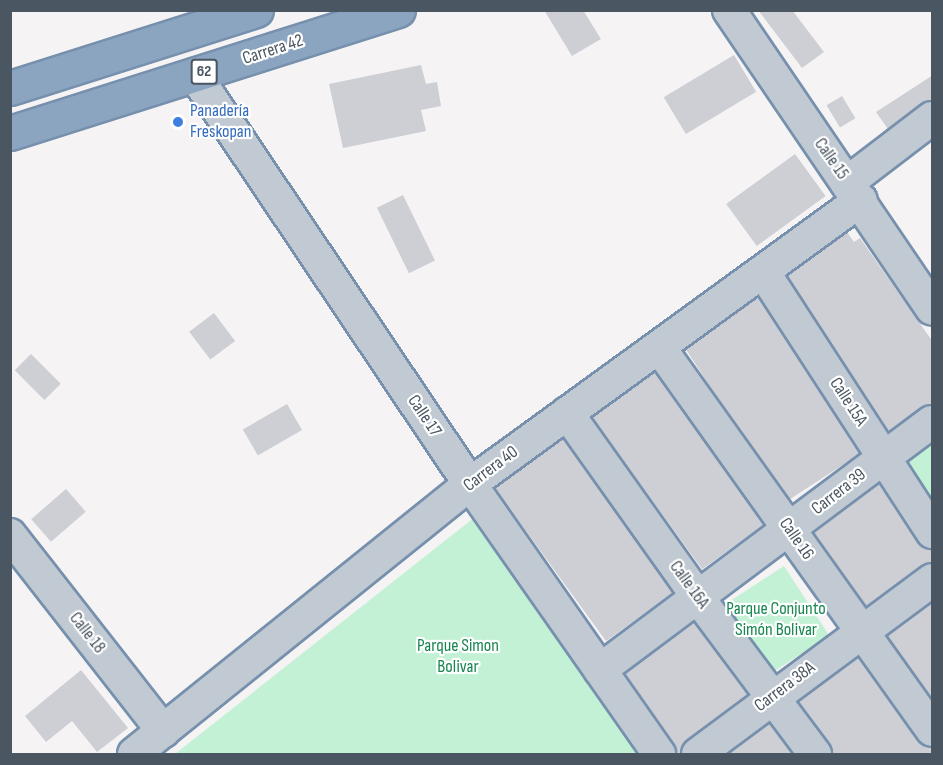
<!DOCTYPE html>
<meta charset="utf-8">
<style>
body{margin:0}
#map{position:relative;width:943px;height:765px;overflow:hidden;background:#f5f3f3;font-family:"Sofia Sans Condensed",sans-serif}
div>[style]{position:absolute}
.green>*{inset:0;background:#c3f1d5;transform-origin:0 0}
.building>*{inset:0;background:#cdcfd5;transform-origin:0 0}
.roads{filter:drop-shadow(2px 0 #7690ad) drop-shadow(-2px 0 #7690ad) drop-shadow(0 2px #7690ad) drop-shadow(0 -2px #7690ad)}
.minor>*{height:32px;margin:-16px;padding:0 16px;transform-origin:16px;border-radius:16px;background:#c1cad2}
.highway>*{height:33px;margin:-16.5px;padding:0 16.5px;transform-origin:16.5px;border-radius:16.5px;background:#8ba5c1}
.dots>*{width:16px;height:16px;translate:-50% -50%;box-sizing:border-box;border:3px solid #fff;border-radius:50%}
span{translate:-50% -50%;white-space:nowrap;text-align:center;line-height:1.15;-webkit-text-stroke:4.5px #fff;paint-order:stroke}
.shield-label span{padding:2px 4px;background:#fff;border:2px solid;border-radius:4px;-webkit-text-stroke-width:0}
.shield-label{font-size:16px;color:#4a5661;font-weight:700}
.street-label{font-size:18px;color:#4a5661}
.shop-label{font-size:18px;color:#366cbe}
.left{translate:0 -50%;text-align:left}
.park-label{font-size:18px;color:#17864f}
.frame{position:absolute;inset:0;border:12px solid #4a5661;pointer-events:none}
</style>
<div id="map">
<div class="green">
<div style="clip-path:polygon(932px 440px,932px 515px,897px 464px)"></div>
<div style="clip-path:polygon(480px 513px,646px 754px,175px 754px)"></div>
<div style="left:784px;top:566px;width:83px;height:73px;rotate:57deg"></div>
</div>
<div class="building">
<div style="clip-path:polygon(544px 10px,583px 10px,601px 39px,572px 56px)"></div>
<div style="clip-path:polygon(758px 10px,792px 10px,824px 52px,802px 68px)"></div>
<div style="left:734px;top:55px;width:43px;height:82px;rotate:59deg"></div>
<div style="clip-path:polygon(421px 65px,426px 84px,437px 82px,441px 106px,421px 110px,426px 131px,343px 148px,329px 84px)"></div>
<div style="clip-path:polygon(933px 75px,933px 100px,921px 104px,888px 129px,876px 112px)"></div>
<div style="left:842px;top:96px;width:26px;height:18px;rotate:59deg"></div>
<div style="left:795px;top:154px;width:52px;height:85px;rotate:54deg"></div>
<div style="left:403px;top:195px;width:73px;height:29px;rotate:64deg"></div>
<div style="clip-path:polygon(847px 232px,854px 242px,860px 238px,933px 342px,933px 404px,921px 408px,889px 432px,787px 276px)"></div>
<div style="left:758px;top:297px;width:187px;height:89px;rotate:57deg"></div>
<div style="left:214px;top:313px;width:35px;height:31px;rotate:53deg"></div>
<div style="left:31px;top:354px;width:42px;height:23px;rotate:45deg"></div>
<div style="left:654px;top:372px;width:188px;height:77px;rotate:54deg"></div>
<div style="left:287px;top:404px;width:30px;height:51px;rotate:60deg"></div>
<div style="left:563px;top:439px;width:189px;height:84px;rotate:54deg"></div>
<div style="clip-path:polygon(879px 484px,917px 542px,933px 550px,933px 562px,921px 566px,866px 607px,814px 533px)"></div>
<div style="left:66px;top:489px;width:30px;height:46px;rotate:49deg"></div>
<div style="clip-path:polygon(933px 602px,933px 700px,887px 636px)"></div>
<div style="clip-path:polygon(694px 622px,748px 694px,687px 740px,679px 754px,625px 674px)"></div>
<div style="clip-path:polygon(858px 657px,917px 740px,933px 748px,933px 754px,833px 754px,829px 743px,798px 702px)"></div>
<div style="clip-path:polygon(81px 670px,128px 728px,97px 752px,72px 721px,46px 742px,25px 716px)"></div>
<div style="clip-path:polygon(770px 723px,793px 754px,728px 754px)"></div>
</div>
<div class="roads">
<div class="minor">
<div style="left:729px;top:10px;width:361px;rotate:55.8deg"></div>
<div style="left:195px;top:75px;width:493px;rotate:56.1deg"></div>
<div style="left:470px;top:484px;width:330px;rotate:55deg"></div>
<div style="left:847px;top:183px;width:107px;rotate:-37.4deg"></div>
<div style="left:764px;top:273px;width:309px;rotate:57deg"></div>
<div style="left:659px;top:347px;width:470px;rotate:54.5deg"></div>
<div style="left:567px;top:413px;width:228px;rotate:54.6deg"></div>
<div style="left:699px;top:599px;width:194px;rotate:53.2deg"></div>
<div style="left:10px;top:535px;width:249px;rotate:52deg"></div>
<div style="left:600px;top:670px;width:414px;rotate:-36.8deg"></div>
<div style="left:134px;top:754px;width:431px;rotate:-38.8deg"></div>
<div style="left:470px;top:484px;width:483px;rotate:-36deg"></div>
<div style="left:698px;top:754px;width:292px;rotate:-36.6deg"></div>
</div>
<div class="highway">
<div style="left:10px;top:88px;width:258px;rotate:-17.6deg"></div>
<div style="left:10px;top:133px;width:407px;rotate:-17.6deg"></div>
</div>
</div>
<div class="dots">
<div style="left:178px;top:122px;background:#3f7fe0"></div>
</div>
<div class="shield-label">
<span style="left:204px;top:72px">62</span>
</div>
<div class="street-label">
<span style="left:273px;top:50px;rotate:-18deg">Carrera 42</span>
<span style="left:831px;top:159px;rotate:55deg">Calle 15</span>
<span style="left:848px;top:402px;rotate:57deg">Calle 15A</span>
<span style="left:424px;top:416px;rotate:56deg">Calle 17</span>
<span style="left:491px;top:469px;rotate:-37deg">Carrera 40</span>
<span style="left:839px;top:492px;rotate:-38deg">Carrera 39</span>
<span style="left:796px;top:539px;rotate:55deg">Calle 16</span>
<span style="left:689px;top:585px;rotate:54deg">Calle 16A</span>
<span style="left:87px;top:633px;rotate:52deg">Calle 18</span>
<span style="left:785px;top:687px;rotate:-37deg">Carrera 38A</span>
</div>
<div class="shop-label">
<span class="left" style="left:190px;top:122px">Panadería<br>Freskopan</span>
</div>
<div class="park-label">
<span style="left:776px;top:620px">Parque Conjunto<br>Simón Bolivar</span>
<span style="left:458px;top:657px">Parque Simon<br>Bolivar</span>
</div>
<div class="frame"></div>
</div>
